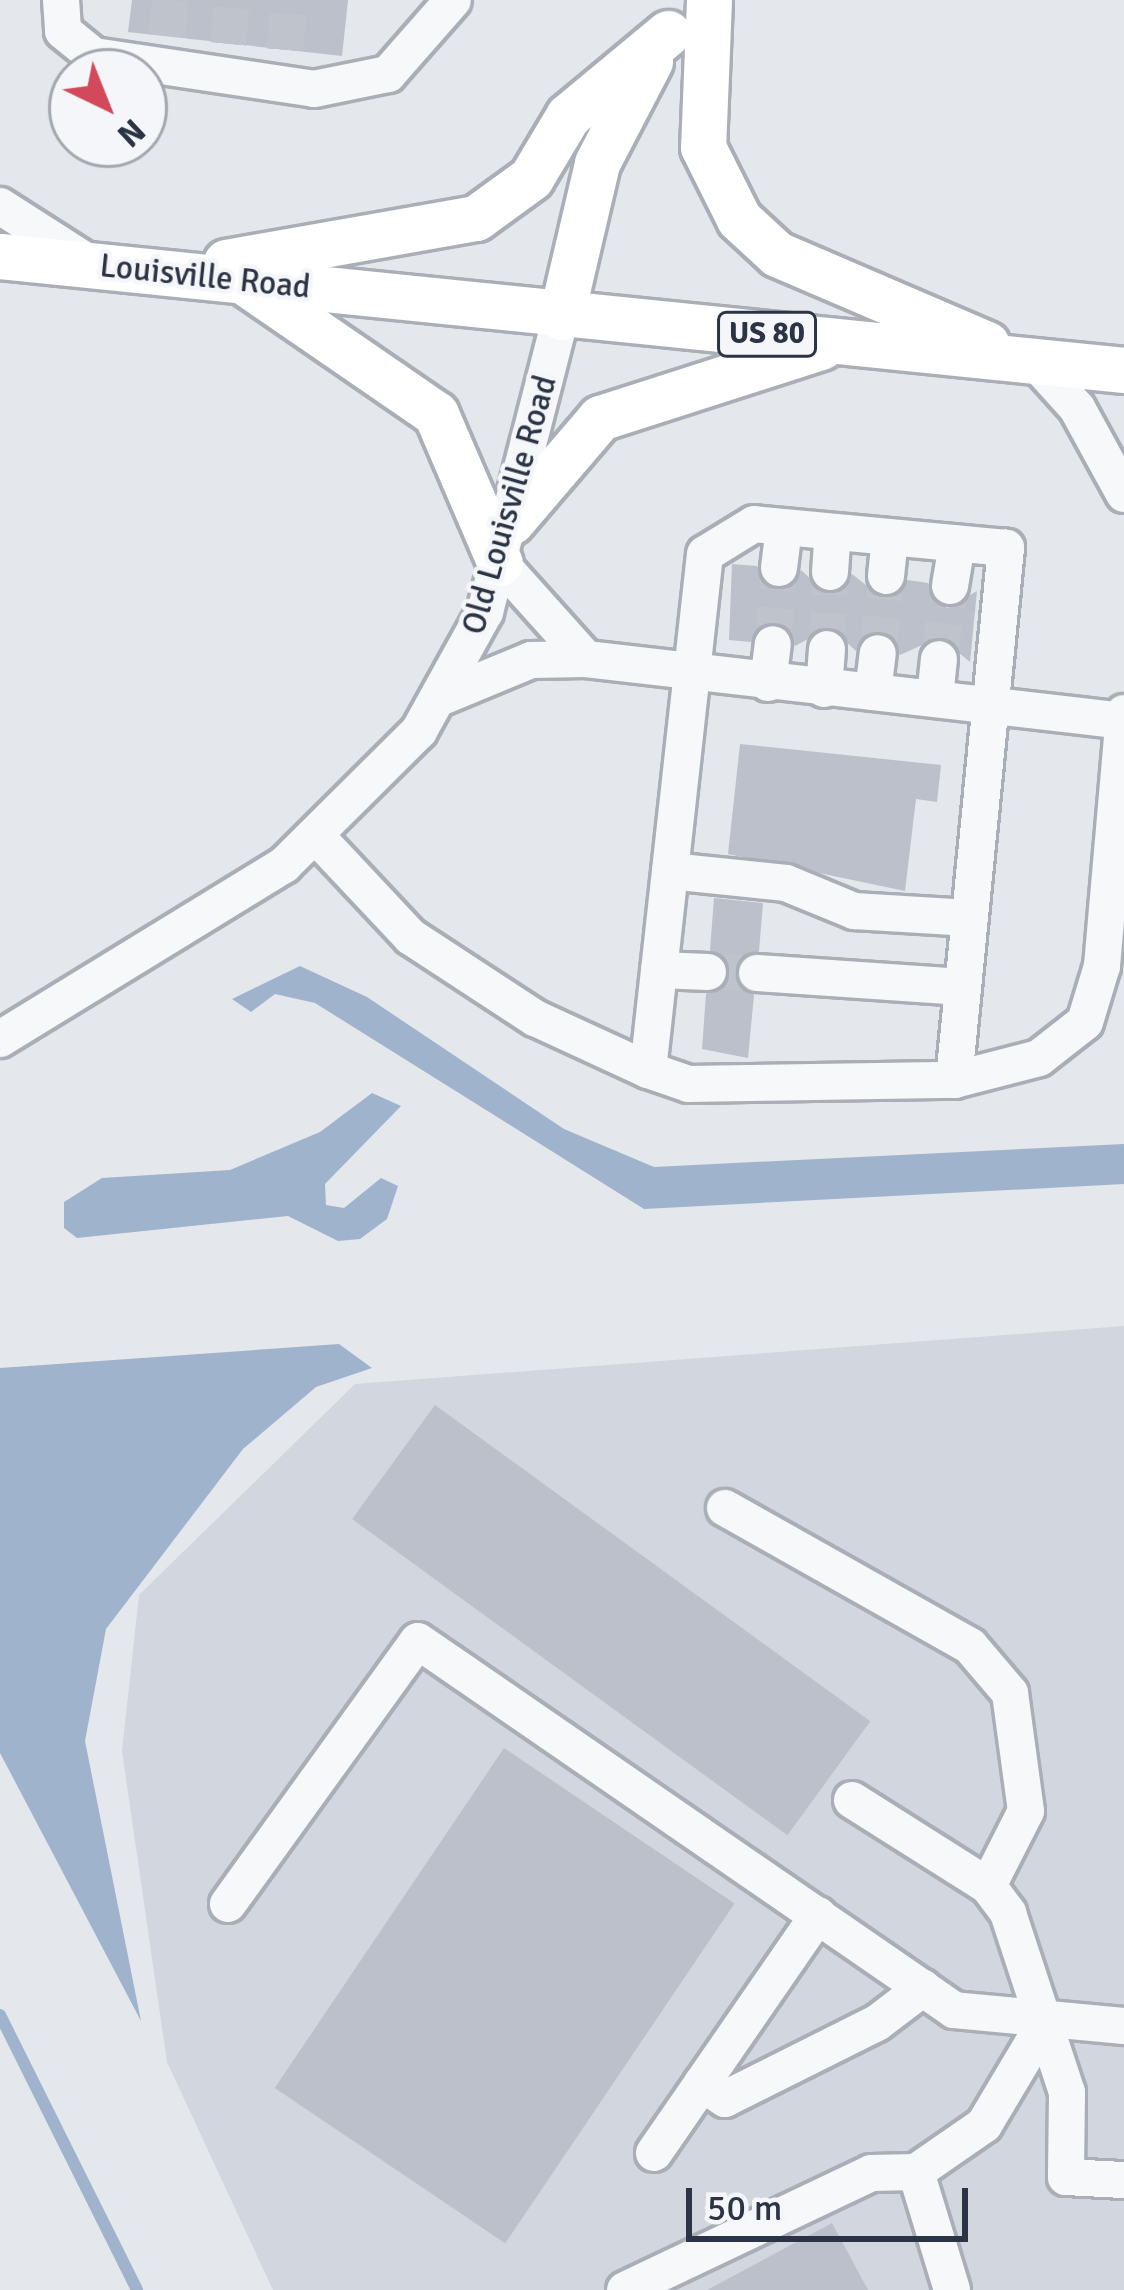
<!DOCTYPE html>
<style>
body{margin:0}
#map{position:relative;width:1124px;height:2290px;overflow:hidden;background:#e4e7ec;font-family:Signika,sans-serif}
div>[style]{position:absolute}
.built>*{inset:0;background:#d2d6de}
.water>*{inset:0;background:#9fb4cc}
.stream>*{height:12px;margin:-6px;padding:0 6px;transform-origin:6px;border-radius:6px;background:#9fb4cc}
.building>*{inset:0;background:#bbc0ca;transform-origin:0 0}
.minor-tunnel>*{height:36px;margin-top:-18px;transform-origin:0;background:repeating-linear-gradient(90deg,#bfc3cb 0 36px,transparent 0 54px)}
.roads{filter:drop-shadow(3px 0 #a9aeb7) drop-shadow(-3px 0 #a9aeb7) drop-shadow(0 3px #a9aeb7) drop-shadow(0 -3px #a9aeb7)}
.minor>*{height:36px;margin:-18px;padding:0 18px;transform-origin:18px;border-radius:18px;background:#f7f8fa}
.major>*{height:45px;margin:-22.5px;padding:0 22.5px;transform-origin:22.5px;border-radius:22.5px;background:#fff}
span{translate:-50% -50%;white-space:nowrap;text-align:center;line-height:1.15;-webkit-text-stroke:9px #f4f6f9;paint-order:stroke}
.shield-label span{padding:3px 9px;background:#f4f6f9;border:3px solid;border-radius:9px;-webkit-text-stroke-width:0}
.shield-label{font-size:30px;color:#2b3445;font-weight:700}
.street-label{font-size:33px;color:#2b3445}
.north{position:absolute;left:48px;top:48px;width:120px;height:120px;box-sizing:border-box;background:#f4f6f9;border:3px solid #a4a8b1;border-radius:50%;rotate:137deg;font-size:33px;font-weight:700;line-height:48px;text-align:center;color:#2b3445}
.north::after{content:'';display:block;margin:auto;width:42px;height:54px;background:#d1495b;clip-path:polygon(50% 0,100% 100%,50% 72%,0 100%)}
.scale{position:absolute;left:686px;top:2188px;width:282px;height:54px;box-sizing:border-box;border:6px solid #2b3445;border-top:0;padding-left:15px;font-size:36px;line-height:42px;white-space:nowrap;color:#2b3445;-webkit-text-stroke:9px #f4f6f9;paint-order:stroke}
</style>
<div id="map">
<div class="built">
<div style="clip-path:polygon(1124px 1326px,1124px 2290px,273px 2290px,167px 2062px,122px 1751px,139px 1595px,355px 1384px)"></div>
</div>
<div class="water">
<div style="clip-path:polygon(300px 966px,367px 997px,564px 1129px,654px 1167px,1124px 1144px,1124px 1184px,644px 1209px,315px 1003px,275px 994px,251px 1012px,232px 999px)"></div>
<div style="clip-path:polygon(372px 1093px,401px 1106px,325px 1184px,326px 1205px,344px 1208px,381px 1178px,398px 1186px,387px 1219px,360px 1239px,338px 1241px,288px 1216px,77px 1238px,64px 1228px,64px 1202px,102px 1178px,230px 1170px,320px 1132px)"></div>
<div style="clip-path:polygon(339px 1344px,372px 1368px,316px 1387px,243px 1449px,106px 1629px,85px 1741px,141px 2021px,0 1753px,0 1368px)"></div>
</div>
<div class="stream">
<div style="left:0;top:2015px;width:307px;rotate:63.5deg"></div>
</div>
<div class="building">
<div style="clip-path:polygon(132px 0,348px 0,342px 56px,128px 32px)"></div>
<div style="clip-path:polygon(732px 564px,757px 566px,777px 590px,801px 570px,827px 594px,852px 574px,882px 598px,908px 580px,928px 583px,947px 608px,977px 591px,970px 662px,940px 637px,900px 655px,880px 631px,856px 651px,830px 627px,795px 646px,775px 622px,751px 642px,729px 640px)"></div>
<div style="clip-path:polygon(740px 744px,941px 765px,937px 802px,916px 799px,905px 891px,728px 854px)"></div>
<div style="clip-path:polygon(714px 898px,763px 903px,759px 951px,735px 970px,754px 995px,748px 1058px,702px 1049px,706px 994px,730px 974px,710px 950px)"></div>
<div style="left:435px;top:1405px;width:538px;height:141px;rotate:36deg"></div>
<div style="left:504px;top:1748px;width:278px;height:410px;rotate:34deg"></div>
<div style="clip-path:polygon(832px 2223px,868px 2290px,707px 2290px)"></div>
</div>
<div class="minor-tunnel">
<div style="left:167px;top:36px;width:36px;rotate:-85deg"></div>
<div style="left:228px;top:44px;width:44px;rotate:-84.8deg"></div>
<div style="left:285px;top:50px;width:50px;rotate:-85.4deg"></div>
<div style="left:773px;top:644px;width:76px;rotate:-85.5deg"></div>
<div style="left:827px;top:649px;width:77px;rotate:-87.8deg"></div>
<div style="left:878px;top:653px;width:77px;rotate:-84.1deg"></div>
<div style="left:939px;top:659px;width:74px;rotate:-81.4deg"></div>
<div style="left:708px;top:972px;width:49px;rotate:1.2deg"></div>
</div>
<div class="roads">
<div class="minor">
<div style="left:61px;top:0;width:31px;rotate:86deg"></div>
<div style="left:63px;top:31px;width:40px;rotate:39deg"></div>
<div style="left:94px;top:56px;width:222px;rotate:8.5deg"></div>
<div style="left:314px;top:89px;width:76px;rotate:-11.5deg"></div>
<div style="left:388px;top:74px;width:98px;rotate:-48.7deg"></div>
<div style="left:0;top:206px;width:106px;rotate:32.6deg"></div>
<div style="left:1039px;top:366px;width:57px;rotate:47.9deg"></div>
<div style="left:1077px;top:408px;width:98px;rotate:61.3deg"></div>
<div style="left:500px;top:563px;width:129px;rotate:48.1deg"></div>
<div style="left:779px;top:568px;width:40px;rotate:-82.9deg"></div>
<div style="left:830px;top:572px;width:39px;rotate:-86deg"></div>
<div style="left:886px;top:576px;width:37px;rotate:-84deg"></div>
<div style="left:950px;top:586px;width:43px;rotate:-80.5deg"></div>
<div style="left:768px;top:683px;width:39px;rotate:-83deg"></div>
<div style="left:824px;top:689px;width:40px;rotate:-85.7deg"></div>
<div style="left:873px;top:692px;width:39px;rotate:-83deg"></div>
<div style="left:444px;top:696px;width:94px;rotate:-22.5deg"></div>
<div style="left:531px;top:660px;width:55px;rotate:-1deg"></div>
<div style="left:586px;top:659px;width:542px;rotate:6.57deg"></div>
<div style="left:935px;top:697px;width:38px;rotate:-84deg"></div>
<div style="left:317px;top:837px;width:137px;rotate:46.8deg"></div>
<div style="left:411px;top:937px;width:148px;rotate:33.2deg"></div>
<div style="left:535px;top:1018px;width:124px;rotate:24.7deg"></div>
<div style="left:648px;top:1070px;width:43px;rotate:18.9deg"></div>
<div style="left:689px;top:1084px;width:265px;rotate:-0.9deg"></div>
<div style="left:954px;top:1080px;width:535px;rotate:-84.42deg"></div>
<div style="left:1006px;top:548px;width:253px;rotate:-174.6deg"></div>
<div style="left:754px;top:524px;width:57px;rotate:148.5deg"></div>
<div style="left:705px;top:554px;width:519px;rotate:96.3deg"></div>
<div style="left:670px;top:871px;width:117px;rotate:5.9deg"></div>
<div style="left:786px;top:883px;width:74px;rotate:22.4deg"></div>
<div style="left:854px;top:911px;width:116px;rotate:3.5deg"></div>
<div style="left:659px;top:970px;width:49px;rotate:2.3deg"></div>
<div style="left:757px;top:973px;width:206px;rotate:3.9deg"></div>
<div style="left:0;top:1039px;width:333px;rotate:-31.5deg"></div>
<div style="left:284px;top:865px;width:190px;rotate:-44.8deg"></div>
<div style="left:419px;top:731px;width:136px;rotate:-61deg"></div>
<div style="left:485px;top:612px;width:305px;rotate:-75.6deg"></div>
<div style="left:954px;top:1080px;width:88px;rotate:-14.5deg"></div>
<div style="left:1039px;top:1058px;width:58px;rotate:-38deg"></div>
<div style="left:1085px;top:1022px;width:59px;rotate:-73.1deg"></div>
<div style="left:1102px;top:966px;width:254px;rotate:-85deg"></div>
<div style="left:725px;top:1508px;width:281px;rotate:29.4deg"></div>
<div style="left:970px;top:1646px;width:62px;rotate:49.6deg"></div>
<div style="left:1010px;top:1693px;width:119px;rotate:82.3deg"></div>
<div style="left:1026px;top:1811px;width:84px;rotate:116.9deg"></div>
<div style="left:852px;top:1800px;width:161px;rotate:32.3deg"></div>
<div style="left:988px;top:1886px;width:34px;rotate:53deg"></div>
<div style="left:1008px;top:1913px;width:188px;rotate:71.8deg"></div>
<div style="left:1067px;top:2092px;width:85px;rotate:90.7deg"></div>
<div style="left:1066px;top:2177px;width:58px;rotate:3deg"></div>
<div style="left:228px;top:1904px;width:324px;rotate:-54.2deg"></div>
<div style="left:418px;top:1641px;width:651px;rotate:34.54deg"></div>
<div style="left:954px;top:2010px;width:171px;rotate:5.4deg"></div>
<div style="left:702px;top:2083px;width:28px;rotate:35deg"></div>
<div style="left:725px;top:2099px;width:170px;rotate:-26.6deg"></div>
<div style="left:877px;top:2023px;width:58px;rotate:-37.3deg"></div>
<div style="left:654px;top:2153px;width:289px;rotate:-55.4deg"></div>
<div style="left:916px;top:2172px;width:123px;rotate:73deg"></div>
<div style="left:625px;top:2290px;width:272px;rotate:-25.4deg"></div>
<div style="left:871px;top:2173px;width:45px;rotate:-1.3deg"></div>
<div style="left:916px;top:2172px;width:83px;rotate:-34.7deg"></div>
<div style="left:984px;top:2125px;width:121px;rotate:-59.2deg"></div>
</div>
<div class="major">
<div style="left:709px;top:0;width:147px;rotate:92.3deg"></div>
<div style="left:703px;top:147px;width:80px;rotate:63.4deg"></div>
<div style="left:739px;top:219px;width:52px;rotate:42.6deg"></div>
<div style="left:777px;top:254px;width:228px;rotate:23.2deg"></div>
<div style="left:0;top:256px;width:1130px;rotate:5.79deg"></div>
<div style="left:226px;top:262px;width:254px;rotate:-10deg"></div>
<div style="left:476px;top:218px;width:68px;rotate:-36deg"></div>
<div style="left:531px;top:178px;width:72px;rotate:-59.2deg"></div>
<div style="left:568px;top:116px;width:130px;rotate:-39.7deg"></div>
<div style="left:247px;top:284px;width:229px;rotate:34.5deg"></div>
<div style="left:436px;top:414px;width:162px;rotate:66.8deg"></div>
<div style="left:561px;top:317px;width:158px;rotate:-76.8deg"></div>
<div style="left:597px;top:163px;width:115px;rotate:-62.5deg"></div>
<div style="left:511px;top:522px;width:137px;rotate:-49.4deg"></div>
<div style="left:600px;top:418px;width:232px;rotate:-17.8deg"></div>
</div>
</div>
<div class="shield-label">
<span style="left:767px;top:334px">US 80</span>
</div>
<div class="street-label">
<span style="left:205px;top:277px;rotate:6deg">Louisville Road</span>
<span style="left:510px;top:505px;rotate:-74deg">Old Louisville Road</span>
</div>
<div class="north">N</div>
<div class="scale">50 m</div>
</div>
